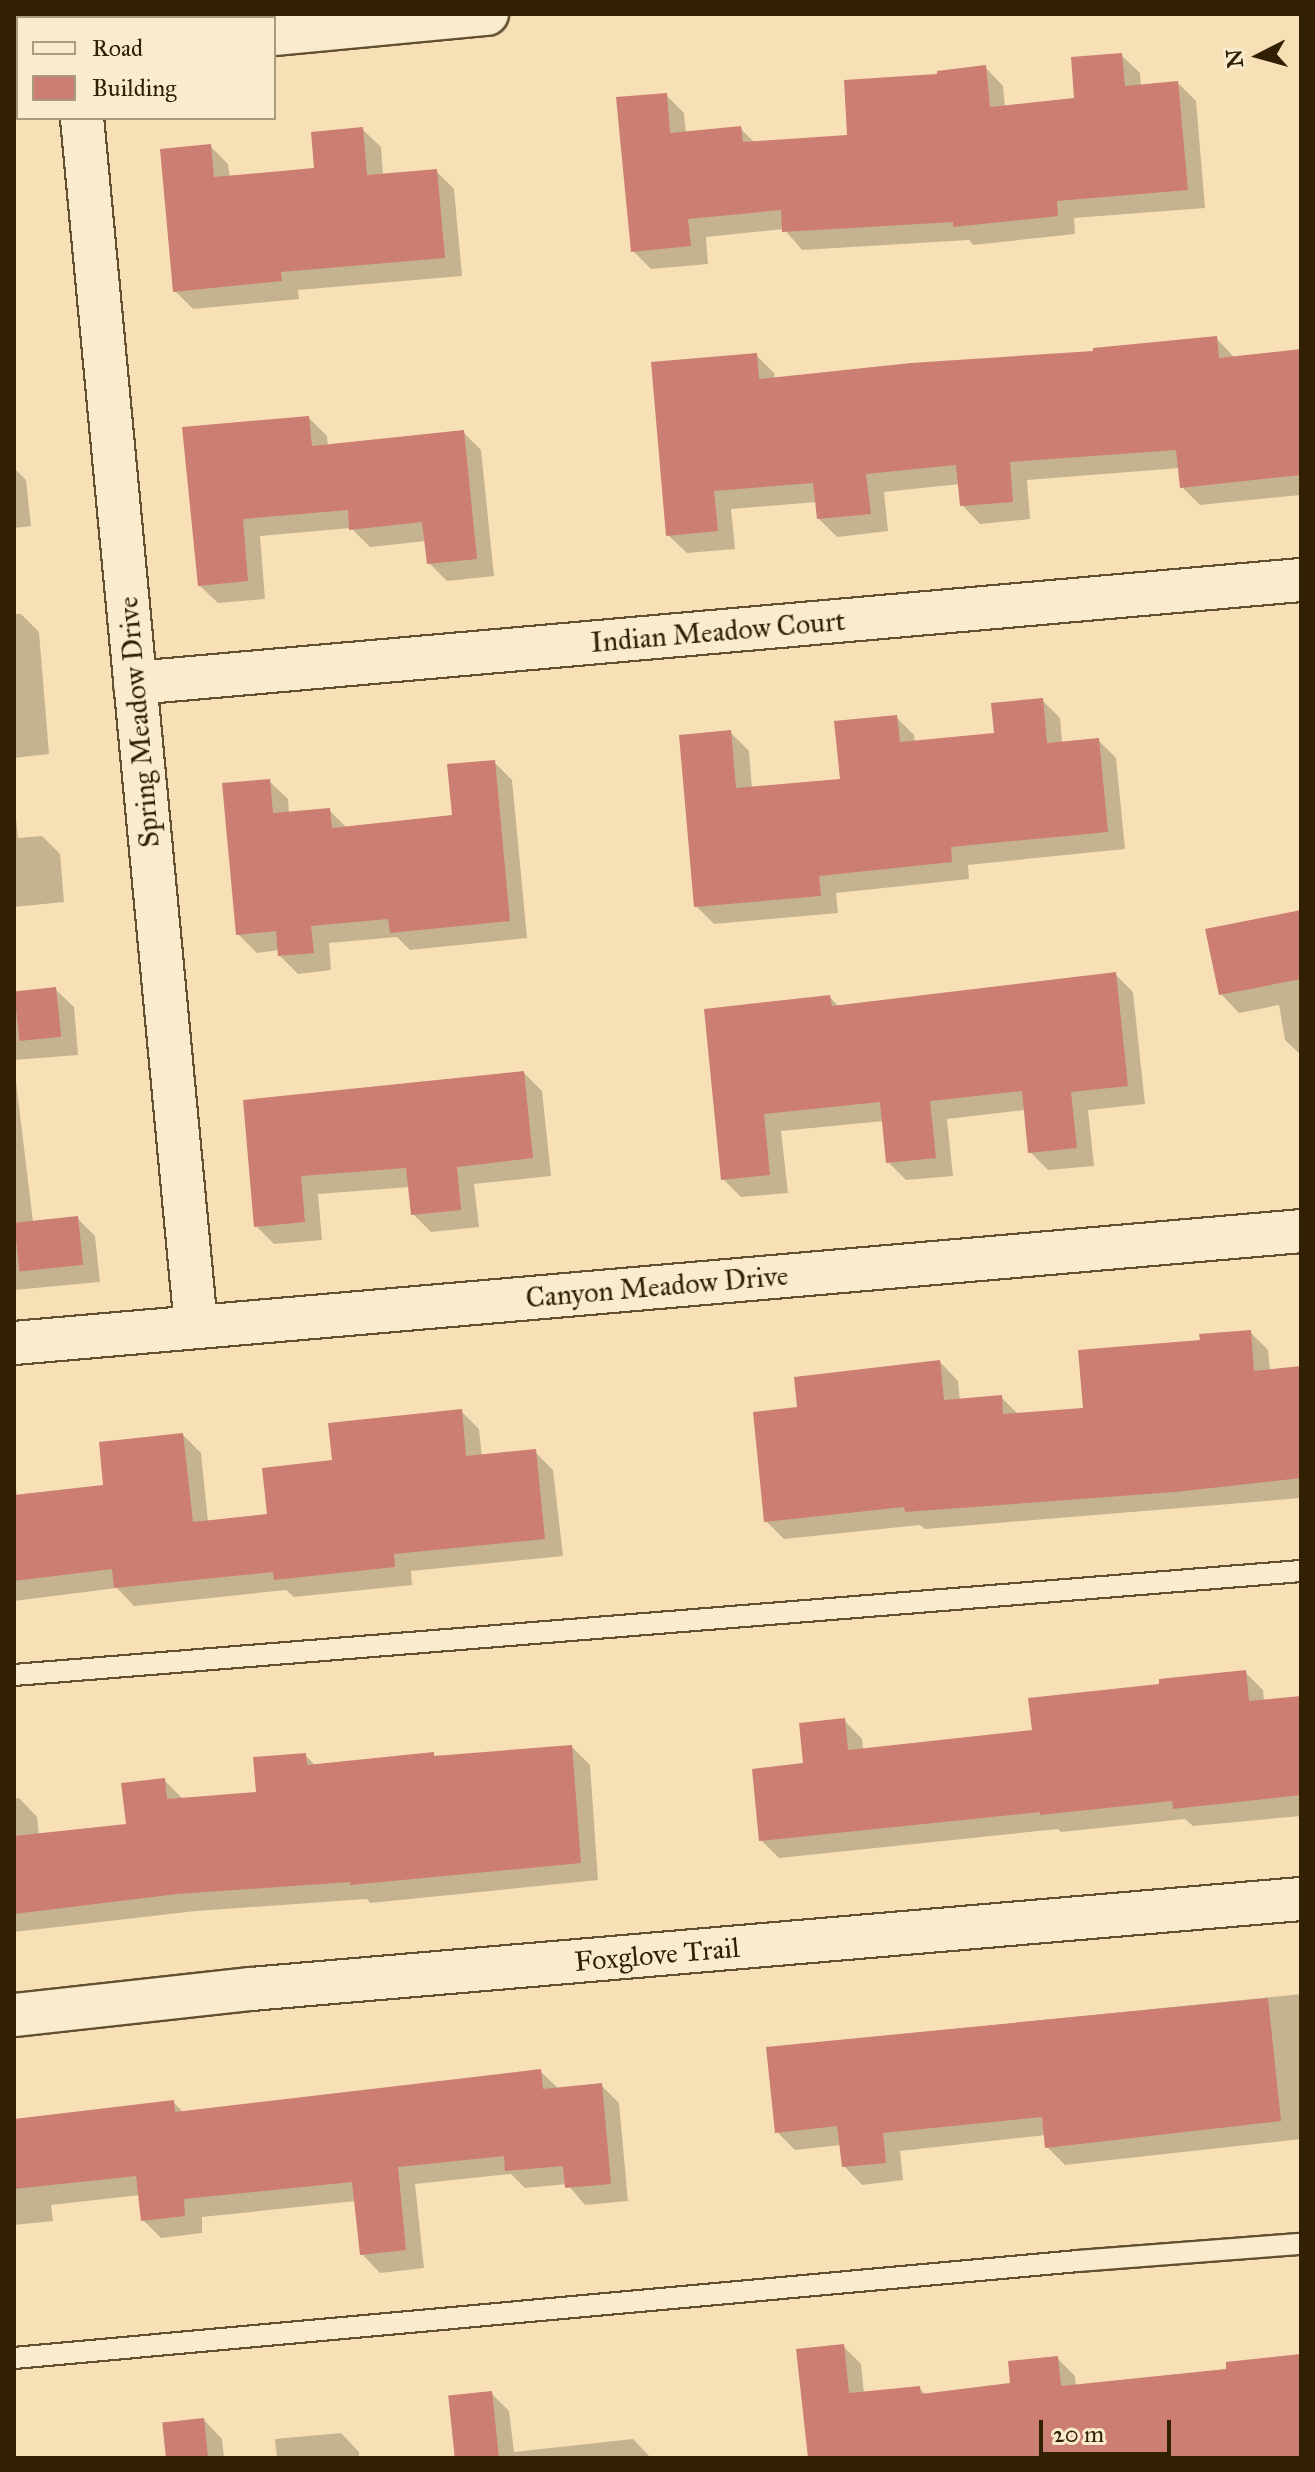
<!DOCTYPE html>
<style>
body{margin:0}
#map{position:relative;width:1315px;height:2472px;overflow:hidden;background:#f7e0b5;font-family:"IM FELL Great Primer",serif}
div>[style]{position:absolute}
.shadow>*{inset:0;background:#0003}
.building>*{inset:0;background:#cc7e73;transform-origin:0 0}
.roads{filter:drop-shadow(2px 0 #635030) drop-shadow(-2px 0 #635030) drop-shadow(0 2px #635030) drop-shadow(0 -2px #635030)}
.lane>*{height:20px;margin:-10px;padding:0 10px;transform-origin:10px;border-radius:10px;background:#faebcf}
.street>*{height:42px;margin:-21px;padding:0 21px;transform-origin:21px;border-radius:21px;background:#faebcf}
span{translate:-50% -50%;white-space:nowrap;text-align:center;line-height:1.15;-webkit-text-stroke:7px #faebcf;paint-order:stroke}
.street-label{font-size:28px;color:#322004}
.frame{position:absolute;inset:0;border:16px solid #322004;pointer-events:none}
.legend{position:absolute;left:16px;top:16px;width:260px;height:104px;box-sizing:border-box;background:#faebcf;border:2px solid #aa9a7e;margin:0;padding:10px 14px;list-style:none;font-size:24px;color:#322004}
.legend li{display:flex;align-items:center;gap:16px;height:40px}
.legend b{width:40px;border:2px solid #aa9a7e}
.north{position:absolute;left:1219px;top:16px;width:80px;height:80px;-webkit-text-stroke:6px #faebcf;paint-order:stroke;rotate:264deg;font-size:22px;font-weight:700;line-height:32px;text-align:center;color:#322004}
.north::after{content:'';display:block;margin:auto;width:28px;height:36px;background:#322004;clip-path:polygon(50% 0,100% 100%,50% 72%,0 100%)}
.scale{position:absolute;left:1039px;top:2420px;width:132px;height:36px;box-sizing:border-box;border:4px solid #322004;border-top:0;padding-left:10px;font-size:24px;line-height:28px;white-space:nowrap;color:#322004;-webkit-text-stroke:6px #faebcf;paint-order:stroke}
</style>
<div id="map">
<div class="shadow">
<div style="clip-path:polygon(1121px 55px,1140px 73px,1141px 86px,1178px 83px,1196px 101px,1205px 208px,1074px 218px,1075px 234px,973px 245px,969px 240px,802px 250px,784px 229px,706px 237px,708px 264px,651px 269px,633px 251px,666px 95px,684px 113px,686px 133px,741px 129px,755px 143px,849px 137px,939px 76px,985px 67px,1003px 86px,1005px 107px,1077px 100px)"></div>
<div style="clip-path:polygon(362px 129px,381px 147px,383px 176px,436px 171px,454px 189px,462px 276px,298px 290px,299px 299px,193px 309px,175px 291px,210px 146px,228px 164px,230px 178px,316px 169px)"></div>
<div style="clip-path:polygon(1216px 338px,1234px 357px,1301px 351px,1301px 495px,1200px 505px,1182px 487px,1180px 468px,1027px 480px,1030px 519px,980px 524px,962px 505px,960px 484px,884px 492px,888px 531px,837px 537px,819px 519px,817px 502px,731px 509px,735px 549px,687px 553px,668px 535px,756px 355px,774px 373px,775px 379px,1095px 353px)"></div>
<div style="clip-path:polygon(309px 418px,327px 436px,328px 446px,463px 432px,481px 450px,494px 576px,447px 581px,429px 563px,426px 541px,370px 547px,351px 528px,260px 536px,265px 599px,218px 603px,199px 585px)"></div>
<div style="clip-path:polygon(14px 468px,26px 480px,31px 526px,14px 528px)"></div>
<div style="clip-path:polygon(14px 614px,21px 614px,39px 632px,49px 754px,14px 758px)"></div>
<div style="clip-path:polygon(1042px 700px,1060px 718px,1062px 743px,1098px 740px,1116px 758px,1125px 849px,968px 865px,969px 879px,836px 893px,838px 913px,714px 924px,696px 906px,730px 732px,749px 751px,752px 789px,842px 781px,896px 717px,914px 735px,915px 743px,996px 734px)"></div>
<div style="clip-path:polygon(494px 762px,512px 780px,527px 938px,410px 950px,397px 937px,329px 943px,331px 970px,298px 974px,280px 956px,279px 950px,257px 953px,238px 934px,269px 781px,288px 799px,289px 814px,329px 810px,347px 828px,454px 817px)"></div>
<div style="clip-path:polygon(14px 799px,18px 838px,42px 836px,60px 854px,64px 902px,14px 907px)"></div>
<div style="clip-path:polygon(1301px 912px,1301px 1055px,1285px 1040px,1279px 1005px,1239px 1013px,1221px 994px)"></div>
<div style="clip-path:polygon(1115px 974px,1133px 992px,1145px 1104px,1088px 1110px,1094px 1166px,1048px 1170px,1030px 1152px,1025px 1110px,947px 1119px,953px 1176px,906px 1180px,888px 1162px,884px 1121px,781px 1131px,788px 1193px,741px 1197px,723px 1179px,830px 997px,839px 1007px)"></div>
<div style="clip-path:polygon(55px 989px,74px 1007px,78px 1055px,14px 1060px,14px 993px)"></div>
<div style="clip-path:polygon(14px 1065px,33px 1222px,77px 1218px,95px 1236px,100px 1282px,14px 1290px)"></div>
<div style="clip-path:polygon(524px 1073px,542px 1091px,551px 1176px,474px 1184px,479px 1227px,431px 1232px,413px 1214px,410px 1187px,318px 1194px,322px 1240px,274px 1244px,256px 1226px,246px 1102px)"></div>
<div style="clip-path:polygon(1250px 1332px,1268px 1350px,1270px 1371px,1301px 1368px,1301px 1498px,925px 1529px,920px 1525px,784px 1539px,766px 1521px,799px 1409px,940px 1362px,958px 1381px,960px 1401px,1001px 1397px,1019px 1415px,1085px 1410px,1202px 1342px)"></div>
<div style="clip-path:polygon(461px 1411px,479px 1429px,482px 1457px,535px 1452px,553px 1470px,563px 1556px,411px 1571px,412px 1585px,294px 1597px,286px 1590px,134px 1606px,117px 1588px,14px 1601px,14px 1472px,17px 1497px,106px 1487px,183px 1435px,201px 1453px,208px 1522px,269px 1516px,334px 1462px)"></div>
<div style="clip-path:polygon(1245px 1672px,1263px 1690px,1264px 1702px,1301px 1698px,1301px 1816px,1193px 1826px,1185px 1819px,1061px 1832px,1058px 1829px,779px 1858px,761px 1840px,805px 1765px,844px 1720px,862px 1739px,863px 1750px,1034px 1732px,1162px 1686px)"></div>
<div style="clip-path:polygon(572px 1747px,590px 1765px,598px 1880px,370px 1903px,367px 1899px,196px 1911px,14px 1932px,14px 1799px,19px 1798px,37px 1817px,39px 1835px,128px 1826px,164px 1780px,182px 1798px,258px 1794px,305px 1755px,316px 1766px,433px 1754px,437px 1758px)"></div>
<div style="clip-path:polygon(1301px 1994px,1301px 2139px,1065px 2165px,1047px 2147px,1046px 2135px,900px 2151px,903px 2180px,862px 2185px,844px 2166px,841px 2145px,795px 2150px,777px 2132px,768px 2048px)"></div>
<div style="clip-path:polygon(540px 2071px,559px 2089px,601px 2085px,619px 2103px,628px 2201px,585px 2205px,567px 2184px,525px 2188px,511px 2174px,415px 2184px,424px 2268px,380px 2273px,362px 2254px,356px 2201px,202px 2217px,202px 2233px,161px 2238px,143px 2220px,140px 2195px,51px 2205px,53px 2221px,14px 2225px,14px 2120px,173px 2102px,184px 2113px)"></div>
<div style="clip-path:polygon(843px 2346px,861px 2364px,864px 2394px,919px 2388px,926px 2395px,1012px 2385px,1057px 2358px,1075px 2376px,1076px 2387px,1228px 2371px,1301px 2356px,1301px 2458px,810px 2458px)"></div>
<div style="clip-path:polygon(491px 2393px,509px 2411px,514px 2452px,633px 2439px,651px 2458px,456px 2458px)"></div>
<div style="clip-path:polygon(204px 2420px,222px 2439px,224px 2458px,168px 2458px)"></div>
<div style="clip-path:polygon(341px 2433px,359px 2452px,359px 2458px,277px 2458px,275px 2439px)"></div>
</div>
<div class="building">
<div style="clip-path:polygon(1122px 53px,1125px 86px,1178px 81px,1188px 190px,1057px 201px,1058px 216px,953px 227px,953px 222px,782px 232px,781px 210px,688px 219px,691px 246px,631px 252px,616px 97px,667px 93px,670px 133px,741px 126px,743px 142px,847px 135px,844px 80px,937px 74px,937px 71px,986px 65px,990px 107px,1074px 98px,1071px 57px)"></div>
<div style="clip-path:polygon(363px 127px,367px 175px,437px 169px,445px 258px,281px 272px,282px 281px,173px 292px,160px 149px,211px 144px,214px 177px,314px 168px,311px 132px)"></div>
<div style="clip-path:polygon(1217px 336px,1219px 358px,1301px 349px,1301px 475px,1180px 488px,1176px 450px,1010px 462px,1013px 502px,960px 506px,956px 465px,866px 474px,871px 514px,817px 519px,813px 483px,714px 491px,718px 531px,666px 536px,651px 362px,757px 353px,759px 379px,911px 363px,1093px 351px,1093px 348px)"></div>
<div style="clip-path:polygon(309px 416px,312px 446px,464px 430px,477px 559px,427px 564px,422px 522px,349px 530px,348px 510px,243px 519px,248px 581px,198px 586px,182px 427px)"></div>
<div style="clip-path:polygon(1043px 698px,1047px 743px,1099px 738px,1108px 832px,951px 847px,952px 862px,819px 876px,821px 896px,694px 907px,679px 735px,731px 730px,736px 788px,840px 779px,834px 721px,897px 715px,900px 742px,994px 733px,991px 703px)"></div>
<div style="clip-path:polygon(495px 760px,510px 921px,390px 933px,388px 919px,311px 926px,314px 953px,278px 956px,276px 931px,236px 935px,222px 783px,270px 779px,273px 813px,330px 808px,332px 828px,452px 815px,447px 764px)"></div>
<div style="clip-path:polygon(1301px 910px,1301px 979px,1219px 995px,1205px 929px)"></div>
<div style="clip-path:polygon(1116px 972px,1128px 1086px,1071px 1092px,1077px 1148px,1028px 1153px,1022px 1091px,930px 1101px,936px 1158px,886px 1163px,880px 1102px,764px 1114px,770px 1175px,721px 1180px,704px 1009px,830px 995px,832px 1006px)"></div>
<div style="left:56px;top:987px;width:50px;height:42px;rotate:84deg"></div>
<div style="clip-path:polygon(524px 1071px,533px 1158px,457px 1167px,461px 1210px,411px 1215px,406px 1168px,301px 1176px,305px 1222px,254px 1227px,243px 1100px)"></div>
<div style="left:78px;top:1216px;width:49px;height:64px;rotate:84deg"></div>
<div style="clip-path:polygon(1251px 1330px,1254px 1371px,1301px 1366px,1301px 1478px,1175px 1492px,905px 1512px,904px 1507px,764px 1522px,753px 1412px,797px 1407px,794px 1377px,940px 1360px,944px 1400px,1002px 1395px,1003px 1414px,1083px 1408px,1078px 1350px,1200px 1340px,1199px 1334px)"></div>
<div style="clip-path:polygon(462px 1409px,466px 1456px,536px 1449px,545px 1539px,394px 1554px,395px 1567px,274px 1580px,273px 1572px,114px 1588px,112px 1569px,14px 1581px,14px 1495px,103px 1485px,99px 1442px,183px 1433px,193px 1522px,267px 1514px,262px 1468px,332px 1460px,328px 1423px)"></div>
<div style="clip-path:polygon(1246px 1670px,1249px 1701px,1301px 1696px,1301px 1795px,1173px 1809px,1172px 1801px,1040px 1815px,1040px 1812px,759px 1841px,752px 1769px,803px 1763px,799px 1723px,845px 1718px,848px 1750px,1032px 1730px,1028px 1698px,1159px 1684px,1159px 1679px)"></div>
<div style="clip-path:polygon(572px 1745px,581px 1863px,350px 1885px,350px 1882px,177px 1894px,14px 1914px,14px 1836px,126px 1824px,121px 1783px,165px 1778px,167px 1799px,256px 1792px,253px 1757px,306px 1753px,307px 1765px,434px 1752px,434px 1756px)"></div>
<div style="clip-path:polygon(1268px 1998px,1281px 2121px,1045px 2148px,1042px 2117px,883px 2133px,886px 2163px,842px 2167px,837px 2126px,775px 2133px,766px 2047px)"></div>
<div style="clip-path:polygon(541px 2069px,543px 2089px,602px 2083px,611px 2184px,565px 2188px,563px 2166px,505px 2171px,504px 2156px,398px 2167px,406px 2250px,360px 2255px,352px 2182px,184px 2199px,185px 2216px,141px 2221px,136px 2176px,14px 2189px,14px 2119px,174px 2100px,175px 2112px)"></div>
<div style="clip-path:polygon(844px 2344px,849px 2393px,920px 2386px,921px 2394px,1010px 2383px,1008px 2361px,1058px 2356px,1061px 2386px,1226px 2369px,1226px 2362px,1301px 2354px,1301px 2458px,808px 2458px,796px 2349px)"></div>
<div style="left:492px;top:2391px;width:67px;height:44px;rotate:84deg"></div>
<div style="left:204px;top:2418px;width:40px;height:42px;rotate:84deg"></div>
</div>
<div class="roads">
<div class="lane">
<div style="left:14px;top:1675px;width:1291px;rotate:-4.62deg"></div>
<div style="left:14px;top:2358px;width:1068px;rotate:-5.21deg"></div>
<div style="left:1078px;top:2261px;width:224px;rotate:-4.4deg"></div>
</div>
<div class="street">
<div style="left:72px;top:14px;width:4px;rotate:76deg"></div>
<div style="left:274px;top:34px;width:214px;rotate:-5.4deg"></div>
<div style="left:82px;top:118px;width:1214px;rotate:84.61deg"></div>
<div style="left:135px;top:683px;width:1171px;rotate:-5.05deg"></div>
<div style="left:14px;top:1343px;width:1292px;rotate:-4.97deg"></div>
<div style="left:14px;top:2015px;width:238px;rotate:-6.3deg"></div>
<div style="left:251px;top:1989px;width:1054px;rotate:-4.9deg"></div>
</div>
</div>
<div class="street-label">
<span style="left:718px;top:632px;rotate:-5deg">Indian Meadow Court</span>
<span style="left:139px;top:722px;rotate:-95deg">Spring Meadow Drive</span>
<span style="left:657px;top:1287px;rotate:-5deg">Canyon Meadow Drive</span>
<span style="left:657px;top:1955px;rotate:-5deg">Foxglove Trail</span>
</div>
<div class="frame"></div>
<ul class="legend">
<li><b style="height:10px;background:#faebcf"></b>Road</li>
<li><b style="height:22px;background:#cc7e73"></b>Building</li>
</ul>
<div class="north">N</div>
<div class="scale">20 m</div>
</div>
